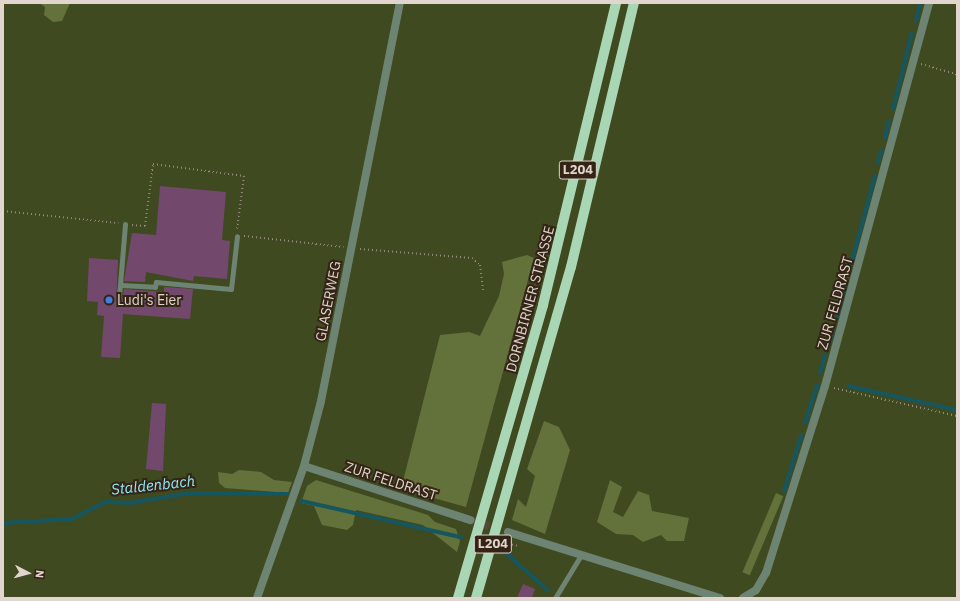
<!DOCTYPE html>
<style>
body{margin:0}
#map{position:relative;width:960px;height:601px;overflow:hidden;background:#3e2e20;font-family:"IBM Plex Sans",sans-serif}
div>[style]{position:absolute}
.green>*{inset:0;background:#3f4a20;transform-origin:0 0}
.forest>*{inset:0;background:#63713b;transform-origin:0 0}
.stream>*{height:3.5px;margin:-1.75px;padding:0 1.75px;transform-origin:1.75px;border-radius:1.75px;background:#16565f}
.building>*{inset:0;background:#73486d}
.street-tunnel>*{height:8px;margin-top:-4px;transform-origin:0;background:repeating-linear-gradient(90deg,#56473a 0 8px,transparent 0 12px)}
.path>*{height:2px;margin-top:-1px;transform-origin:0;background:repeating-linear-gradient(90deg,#96897e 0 1px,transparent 0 4px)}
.lane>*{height:5px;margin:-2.5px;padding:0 2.5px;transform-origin:2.5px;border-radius:2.5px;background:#6e8473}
.street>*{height:8px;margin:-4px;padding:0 4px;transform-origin:4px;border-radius:4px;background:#6e8473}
.primary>*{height:10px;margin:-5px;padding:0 5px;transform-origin:5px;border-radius:5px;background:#a9d6b4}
.dots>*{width:11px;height:11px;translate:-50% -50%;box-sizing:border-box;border:2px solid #332416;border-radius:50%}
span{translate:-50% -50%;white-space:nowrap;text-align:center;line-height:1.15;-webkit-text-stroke:4px #332416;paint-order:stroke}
.shield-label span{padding:1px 3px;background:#332416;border:1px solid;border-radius:3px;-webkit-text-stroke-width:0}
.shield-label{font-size:13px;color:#e0d6cd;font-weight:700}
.street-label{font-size:14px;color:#e0d6cd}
.poi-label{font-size:14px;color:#e0d6cd}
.left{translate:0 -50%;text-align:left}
.water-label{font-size:15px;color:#91ebf8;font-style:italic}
.frame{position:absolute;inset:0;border:4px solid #e0d6cd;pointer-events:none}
.north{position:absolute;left:8px;top:553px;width:40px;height:40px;-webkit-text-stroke:3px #332416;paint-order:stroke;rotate:96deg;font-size:11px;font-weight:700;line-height:16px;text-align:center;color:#e0d6cd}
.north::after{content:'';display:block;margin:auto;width:14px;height:18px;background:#e0d6cd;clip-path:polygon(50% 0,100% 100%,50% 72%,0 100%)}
</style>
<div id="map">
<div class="green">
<div style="left:3px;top:3px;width:954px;height:595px"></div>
</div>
<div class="forest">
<div style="clip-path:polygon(39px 3px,70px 3px,62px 21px,53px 22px,44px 15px,45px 7px)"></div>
<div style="clip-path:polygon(527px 255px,534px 258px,466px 507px,401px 489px,440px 335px,469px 332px,480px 336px,499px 296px,504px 274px,502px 262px)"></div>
<div style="clip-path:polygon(544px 421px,559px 427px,570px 450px,545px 534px,512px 520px,518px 499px,526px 507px,535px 476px,527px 469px)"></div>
<div style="clip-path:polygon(239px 470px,261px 472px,274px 480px,292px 482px,288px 493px,225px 488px,219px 483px,218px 472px,232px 474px)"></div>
<div style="clip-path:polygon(316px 480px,428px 515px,435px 522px,456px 529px,460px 541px,457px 552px,423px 525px,356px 510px,353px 525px,347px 530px,322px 525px,314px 506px,301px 503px,307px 486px)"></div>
<div style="clip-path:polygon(610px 480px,622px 487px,613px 512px,623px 517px,638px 491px,649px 495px,652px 511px,689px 518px,684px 541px,667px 541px,661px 535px,643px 542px,633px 535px,616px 534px,597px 522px)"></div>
<div style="left:776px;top:493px;width:8px;height:86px;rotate:23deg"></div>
</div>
<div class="stream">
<div style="left:916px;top:21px;width:18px;rotate:-77deg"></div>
<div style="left:893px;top:109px;width:78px;rotate:-76deg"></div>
<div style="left:885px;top:138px;width:17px;rotate:-77deg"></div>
<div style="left:878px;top:163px;width:12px;rotate:-76deg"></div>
<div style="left:850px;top:268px;width:95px;rotate:-74.8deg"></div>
<div style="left:837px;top:318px;width:36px;rotate:-76deg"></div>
<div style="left:829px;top:344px;width:15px;rotate:-74deg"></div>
<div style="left:820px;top:373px;width:18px;rotate:-74deg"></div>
<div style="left:849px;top:386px;width:111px;rotate:12.5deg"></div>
<div style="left:805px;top:423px;width:39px;rotate:-72deg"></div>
<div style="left:784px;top:491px;width:58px;rotate:-72.8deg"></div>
<div style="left:302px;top:501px;width:163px;rotate:12.8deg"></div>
<div style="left:3px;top:523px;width:69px;rotate:-3.3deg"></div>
<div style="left:72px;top:519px;width:37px;rotate:-27deg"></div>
<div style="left:105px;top:502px;width:24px;rotate:2deg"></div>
<div style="left:129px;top:503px;width:63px;rotate:-9.2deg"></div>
<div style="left:191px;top:493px;width:96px;rotate:0.6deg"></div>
<div style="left:504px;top:551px;width:59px;rotate:41.6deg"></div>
</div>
<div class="building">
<div style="clip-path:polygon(160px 186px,226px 192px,222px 240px,230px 241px,227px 279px,194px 276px,193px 281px,146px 272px,145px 282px,124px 281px,132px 233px,156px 235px)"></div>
<div style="clip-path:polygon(89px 258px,118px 260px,116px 307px,121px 306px,124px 289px,164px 292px,164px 287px,193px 289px,190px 319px,123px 314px,120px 358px,101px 357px,104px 316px,97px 315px,98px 302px,87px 301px)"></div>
<div style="clip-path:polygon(152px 403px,166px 404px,163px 471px,146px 469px)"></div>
<div style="clip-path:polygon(523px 584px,535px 589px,532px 598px,517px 598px)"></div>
</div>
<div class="street-tunnel">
<div style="left:470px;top:520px;width:40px;rotate:18deg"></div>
</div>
<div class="path">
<div style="left:921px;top:64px;width:37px;rotate:16deg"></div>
<div style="left:3px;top:211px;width:116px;rotate:6deg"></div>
<div style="left:132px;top:225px;width:13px;rotate:4deg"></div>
<div style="left:145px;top:226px;width:63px;rotate:-82.6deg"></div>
<div style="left:153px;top:164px;width:92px;rotate:7.5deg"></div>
<div style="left:244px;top:176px;width:53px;rotate:97.5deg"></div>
<div style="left:244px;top:236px;width:100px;rotate:6.3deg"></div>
<div style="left:360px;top:249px;width:112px;rotate:4.6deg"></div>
<div style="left:472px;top:258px;width:11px;rotate:41deg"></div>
<div style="left:480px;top:265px;width:25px;rotate:83deg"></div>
<div style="left:834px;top:388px;width:126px;rotate:12.8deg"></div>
<div style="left:504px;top:543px;width:15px;rotate:11deg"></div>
</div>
<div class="lane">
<div style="left:125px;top:224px;width:61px;rotate:94.7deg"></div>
<div style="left:120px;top:285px;width:35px;rotate:3deg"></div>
<div style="left:155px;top:287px;width:5px;rotate:-79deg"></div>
<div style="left:156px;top:282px;width:75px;rotate:5.3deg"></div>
<div style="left:231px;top:289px;width:53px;rotate:-83.5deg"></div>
<div style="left:118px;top:304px;width:19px;rotate:-84deg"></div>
<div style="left:555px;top:598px;width:50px;rotate:-58.8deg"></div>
</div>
<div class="street">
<div style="left:304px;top:466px;width:175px;rotate:18deg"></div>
<div style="left:508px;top:532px;width:222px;rotate:17.3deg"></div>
<div style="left:257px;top:598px;width:140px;rotate:-70.4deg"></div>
<div style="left:304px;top:466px;width:67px;rotate:-75.3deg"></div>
<div style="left:321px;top:401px;width:406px;rotate:-78.8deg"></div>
<div style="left:743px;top:598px;width:15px;rotate:-32deg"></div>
<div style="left:756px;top:590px;width:20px;rotate:-60deg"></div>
<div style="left:766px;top:573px;width:196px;rotate:-72.5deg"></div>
<div style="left:825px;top:386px;width:397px;rotate:-74.8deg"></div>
</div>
<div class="primary">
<div style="left:458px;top:598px;width:305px;rotate:-73.8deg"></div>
<div style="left:543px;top:305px;width:311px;rotate:-76.4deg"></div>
<div style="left:476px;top:598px;width:344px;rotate:-74deg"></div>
<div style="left:571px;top:267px;width:271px;rotate:-76.6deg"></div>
</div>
<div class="dots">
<div style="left:109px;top:300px;background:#3f7fe0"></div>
</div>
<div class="shield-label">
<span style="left:578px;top:170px">L204</span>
<span style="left:493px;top:544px">L204</span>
</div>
<div class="street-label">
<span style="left:530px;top:299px;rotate:-75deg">DORNBIRNER STRASSE</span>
<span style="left:328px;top:301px;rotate:-79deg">GLASERWEG</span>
<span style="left:835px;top:303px;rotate:-74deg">ZUR FELDRAST</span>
<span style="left:391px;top:481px;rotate:18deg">ZUR FELDRAST</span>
</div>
<div class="poi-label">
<span class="left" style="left:117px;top:300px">Ludi's Eier</span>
</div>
<div class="water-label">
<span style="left:153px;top:485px;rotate:-6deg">Staldenbach</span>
</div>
<div class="frame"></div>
<div class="north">N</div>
</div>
